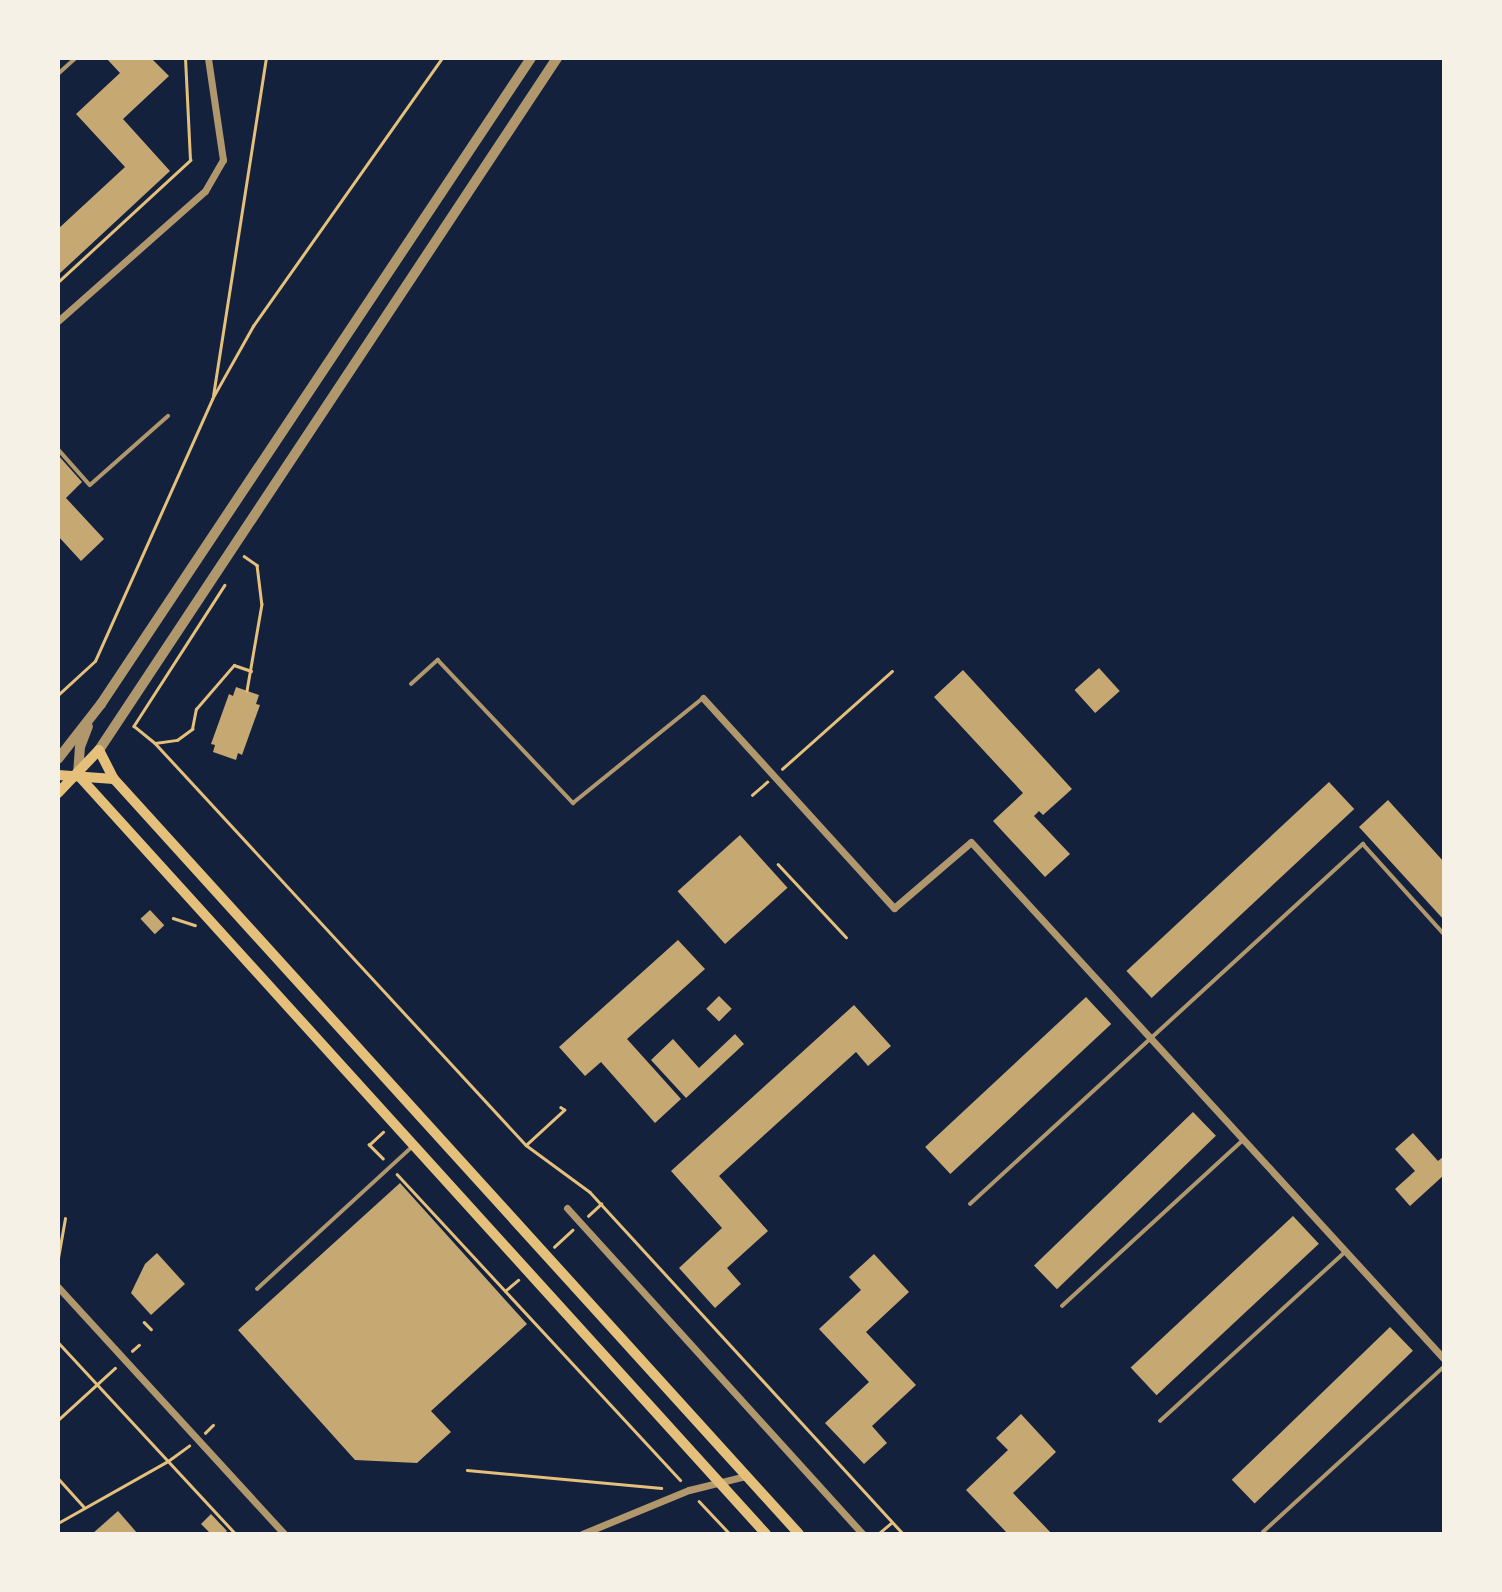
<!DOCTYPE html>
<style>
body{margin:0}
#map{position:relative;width:1502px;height:1592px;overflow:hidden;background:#14213d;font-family:Arial,sans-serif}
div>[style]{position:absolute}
.building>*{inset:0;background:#c6a872;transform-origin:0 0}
.path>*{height:2.5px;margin:-1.25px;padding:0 1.25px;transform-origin:1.25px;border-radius:1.25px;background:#e5c07b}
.service>*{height:3.5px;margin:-1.75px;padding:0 1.75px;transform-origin:1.75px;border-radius:1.75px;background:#b1986c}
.minor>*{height:7px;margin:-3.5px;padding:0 3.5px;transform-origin:3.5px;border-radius:3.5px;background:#b1986c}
.tertiary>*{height:10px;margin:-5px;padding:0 5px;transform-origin:5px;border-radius:5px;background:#b1986c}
.secondary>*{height:10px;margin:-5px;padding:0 5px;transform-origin:5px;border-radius:5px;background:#e5c07b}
span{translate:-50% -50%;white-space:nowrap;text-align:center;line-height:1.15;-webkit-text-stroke:5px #f6f1e7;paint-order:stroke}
.frame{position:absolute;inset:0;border:60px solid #f6f1e7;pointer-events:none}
</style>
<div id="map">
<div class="building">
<div style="clip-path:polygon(106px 58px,151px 58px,169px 76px,123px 119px,170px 171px,58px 275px,58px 229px,125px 167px,76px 114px,120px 73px)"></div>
<div style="clip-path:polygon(58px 455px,82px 482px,66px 498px,104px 539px,81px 561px,58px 536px)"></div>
<div style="left:1099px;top:668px;width:31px;height:33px;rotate:48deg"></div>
<div style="clip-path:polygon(963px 670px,1072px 789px,1043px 815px,1039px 811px,1034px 816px,1070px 854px,1045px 877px,993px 821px,1023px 793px,934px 697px)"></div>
<div style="clip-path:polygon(236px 687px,259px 695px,256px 704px,260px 705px,242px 755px,238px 753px,236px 760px,213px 752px,215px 745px,211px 744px,229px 694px,233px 696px)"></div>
<div style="left:1329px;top:782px;width:37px;height:277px;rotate:47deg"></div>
<div style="clip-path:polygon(1388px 800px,1444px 862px,1444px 920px,1359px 827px)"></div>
<div style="left:740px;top:835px;width:71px;height:84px;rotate:48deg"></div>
<div style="left:150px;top:910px;width:21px;height:13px;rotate:47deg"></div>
<div style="clip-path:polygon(678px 940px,705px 969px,627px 1039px,681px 1099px,655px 1123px,601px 1062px,585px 1076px,559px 1047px)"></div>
<div style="left:719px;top:996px;width:18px;height:18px;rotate:45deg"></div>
<div style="left:1086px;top:997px;width:37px;height:220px;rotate:47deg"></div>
<div style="clip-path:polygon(854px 1005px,891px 1046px,868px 1066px,856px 1052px,719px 1176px,768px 1231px,727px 1268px,741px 1284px,715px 1308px,679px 1268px,722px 1228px,671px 1171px)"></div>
<div style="clip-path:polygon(735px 1034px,744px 1044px,686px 1098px,651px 1060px,673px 1039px,699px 1068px)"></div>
<div style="left:1193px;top:1112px;width:33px;height:221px;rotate:46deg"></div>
<div style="clip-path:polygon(1413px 1133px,1438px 1161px,1444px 1156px,1444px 1175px,1410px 1206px,1395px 1189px,1415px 1171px,1395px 1149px)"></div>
<div style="clip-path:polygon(400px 1183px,527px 1324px,431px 1411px,451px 1432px,417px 1463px,355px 1460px,238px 1330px)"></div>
<div style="left:1293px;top:1216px;width:38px;height:222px;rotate:47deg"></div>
<div style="clip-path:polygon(157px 1253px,185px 1284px,151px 1315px,131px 1293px,145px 1264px)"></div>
<div style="clip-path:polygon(874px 1254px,909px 1292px,866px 1332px,916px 1385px,872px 1426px,887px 1443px,864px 1464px,825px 1423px,869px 1382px,819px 1329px,861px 1290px,849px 1277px)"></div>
<div style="left:1390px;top:1327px;width:33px;height:220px;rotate:46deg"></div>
<div style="clip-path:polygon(1021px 1414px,1056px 1452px,1013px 1493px,1052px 1534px,1008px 1534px,966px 1490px,1008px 1450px,996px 1438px)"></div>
<div style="clip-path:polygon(118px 1511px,138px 1534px,92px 1534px)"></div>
<div style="clip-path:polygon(211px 1514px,227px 1531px,224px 1534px,211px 1534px,201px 1524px)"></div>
</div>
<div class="path">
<div style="left:58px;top:282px;width:180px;rotate:-42.7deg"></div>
<div style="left:190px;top:160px;width:102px;rotate:-92.8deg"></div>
<div style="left:213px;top:396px;width:342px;rotate:-81.1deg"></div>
<div style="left:244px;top:556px;width:16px;rotate:35deg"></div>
<div style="left:257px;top:565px;width:39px;rotate:83deg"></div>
<div style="left:262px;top:604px;width:88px;rotate:99.8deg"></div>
<div style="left:225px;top:585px;width:168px;rotate:122.8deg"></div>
<div style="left:134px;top:726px;width:27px;rotate:39deg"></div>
<div style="left:155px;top:743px;width:547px;rotate:47.3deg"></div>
<div style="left:526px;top:1145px;width:79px;rotate:36.3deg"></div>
<div style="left:590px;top:1192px;width:464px;rotate:47.5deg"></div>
<div style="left:58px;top:695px;width:50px;rotate:-42.6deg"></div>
<div style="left:95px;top:661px;width:287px;rotate:-65.9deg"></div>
<div style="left:212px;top:399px;width:84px;rotate:-60.7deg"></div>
<div style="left:253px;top:326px;width:328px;rotate:-54.8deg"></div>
<div style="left:155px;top:743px;width:22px;rotate:-8deg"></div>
<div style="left:177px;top:740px;width:19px;rotate:-36deg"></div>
<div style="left:192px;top:729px;width:20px;rotate:-79deg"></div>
<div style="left:196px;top:709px;width:58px;rotate:-49.2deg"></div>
<div style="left:234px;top:665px;width:18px;rotate:19deg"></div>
<div style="left:782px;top:769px;width:147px;rotate:-41.7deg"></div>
<div style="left:752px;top:795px;width:20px;rotate:-41deg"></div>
<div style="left:778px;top:864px;width:100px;rotate:47deg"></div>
<div style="left:173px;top:918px;width:23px;rotate:18deg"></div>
<div style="left:526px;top:1145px;width:52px;rotate:-42.6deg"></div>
<div style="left:564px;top:1110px;width:4px;rotate:-146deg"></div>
<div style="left:383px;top:1159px;width:20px;rotate:-135deg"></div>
<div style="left:369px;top:1145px;width:19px;rotate:-43deg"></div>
<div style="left:397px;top:1174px;width:417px;rotate:47.2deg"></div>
<div style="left:588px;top:1216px;width:18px;rotate:-43deg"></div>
<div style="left:554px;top:1247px;width:25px;rotate:-43deg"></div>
<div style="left:58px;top:1258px;width:40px;rotate:-80deg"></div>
<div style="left:505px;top:1291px;width:17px;rotate:-40deg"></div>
<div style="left:144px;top:1322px;width:10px;rotate:45deg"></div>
<div style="left:58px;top:1342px;width:262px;rotate:47.2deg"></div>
<div style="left:132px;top:1351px;width:9px;rotate:-41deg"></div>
<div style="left:58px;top:1420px;width:77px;rotate:-42.4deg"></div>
<div style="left:205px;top:1433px;width:11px;rotate:-45deg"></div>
<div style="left:467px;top:1470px;width:195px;rotate:5.3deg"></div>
<div style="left:58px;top:1478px;width:40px;rotate:48deg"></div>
<div style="left:699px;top:1501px;width:45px;rotate:46.8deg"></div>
<div style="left:58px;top:1523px;width:126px;rotate:-29.4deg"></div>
<div style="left:168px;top:1461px;width:26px;rotate:-36deg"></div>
<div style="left:878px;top:1534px;width:17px;rotate:-40deg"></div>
</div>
<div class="service">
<div style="left:58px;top:74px;width:24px;rotate:-42deg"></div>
<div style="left:58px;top:449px;width:48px;rotate:48.4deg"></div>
<div style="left:90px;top:485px;width:104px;rotate:-41.5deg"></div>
<div style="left:411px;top:684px;width:36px;rotate:-42deg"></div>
<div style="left:438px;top:660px;width:197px;rotate:46.6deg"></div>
<div style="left:573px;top:803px;width:167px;rotate:-38.9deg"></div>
<div style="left:970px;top:1204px;width:533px;rotate:-42.49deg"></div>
<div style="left:1363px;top:844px;width:121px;rotate:48deg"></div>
<div style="left:257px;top:1289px;width:212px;rotate:-42.5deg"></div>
<div style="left:1062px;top:1306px;width:244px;rotate:-42.5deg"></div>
<div style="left:1160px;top:1421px;width:249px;rotate:-42.4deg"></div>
<div style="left:1263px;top:1532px;width:245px;rotate:-42.4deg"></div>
</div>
<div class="minor">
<div style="left:58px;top:321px;width:196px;rotate:-41.5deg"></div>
<div style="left:205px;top:191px;width:36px;rotate:-60deg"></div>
<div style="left:223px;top:160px;width:103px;rotate:-98.4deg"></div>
<div style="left:703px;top:698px;width:284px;rotate:47.7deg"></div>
<div style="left:894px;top:908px;width:101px;rotate:-40.6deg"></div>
<div style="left:971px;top:842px;width:701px;rotate:47.54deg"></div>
<div style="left:567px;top:1208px;width:440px;rotate:47.8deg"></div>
<div style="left:58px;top:1287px;width:335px;rotate:47.5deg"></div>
<div style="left:582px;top:1534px;width:116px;rotate:-22.4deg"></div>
<div style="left:689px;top:1490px;width:59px;rotate:-13.8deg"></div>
</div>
<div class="tertiary">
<div style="left:99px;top:750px;width:830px;rotate:-56.5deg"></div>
<div style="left:58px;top:759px;width:70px;rotate:-52deg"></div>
<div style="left:101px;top:704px;width:776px;rotate:-56.35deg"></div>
<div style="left:78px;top:775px;width:28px;rotate:-86deg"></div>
<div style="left:80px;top:747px;width:22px;rotate:-69deg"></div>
</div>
<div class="secondary">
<div style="left:58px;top:775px;width:56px;rotate:4.1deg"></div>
<div style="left:78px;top:775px;width:1024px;rotate:47.81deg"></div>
<div style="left:58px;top:793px;width:59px;rotate:-46.4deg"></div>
<div style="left:99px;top:750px;width:33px;rotate:63deg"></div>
<div style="left:114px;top:779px;width:1019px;rotate:47.78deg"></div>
</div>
<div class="frame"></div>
</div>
